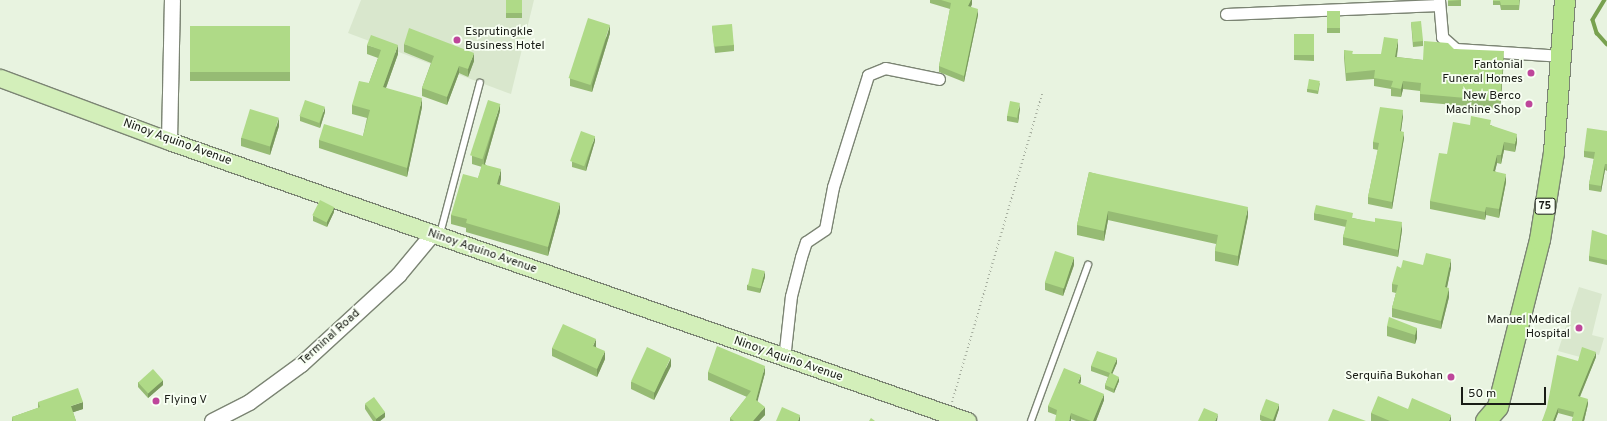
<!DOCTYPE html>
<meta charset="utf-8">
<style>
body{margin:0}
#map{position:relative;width:1607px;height:421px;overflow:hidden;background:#e8f3e0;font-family:Overpass,sans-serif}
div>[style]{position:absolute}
.built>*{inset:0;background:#d9e7cd}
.stream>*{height:3.5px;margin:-1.75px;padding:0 1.75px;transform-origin:1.75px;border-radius:1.75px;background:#78a14f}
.path>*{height:2px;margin-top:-1px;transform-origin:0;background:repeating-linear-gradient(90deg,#a5ad9e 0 1px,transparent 0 4px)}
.roads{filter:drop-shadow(1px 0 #7b8473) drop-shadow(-1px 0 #7b8473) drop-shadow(0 1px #7b8473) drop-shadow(0 -1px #7b8473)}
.lane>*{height:5.5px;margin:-2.75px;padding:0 2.75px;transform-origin:2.75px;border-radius:2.75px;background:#fff}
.street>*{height:11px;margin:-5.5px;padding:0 5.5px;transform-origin:5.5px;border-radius:5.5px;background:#fff}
.secondary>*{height:15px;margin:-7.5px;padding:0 7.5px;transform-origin:7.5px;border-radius:7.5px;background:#fff}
.primary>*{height:17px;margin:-8.5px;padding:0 8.5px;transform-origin:8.5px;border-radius:8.5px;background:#d3efba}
.highway>*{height:20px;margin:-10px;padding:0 10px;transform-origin:10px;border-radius:10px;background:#b6e48c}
.wall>*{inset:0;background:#96bb74;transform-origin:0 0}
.shaded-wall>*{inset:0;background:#7a995e}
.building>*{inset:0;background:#afda87;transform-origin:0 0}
.dots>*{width:11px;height:11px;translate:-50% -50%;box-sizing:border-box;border:2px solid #f8fff3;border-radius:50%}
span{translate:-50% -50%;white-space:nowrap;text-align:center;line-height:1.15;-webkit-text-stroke:3.5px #f8fff3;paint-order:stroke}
.shield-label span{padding:1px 3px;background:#f8fff3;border:1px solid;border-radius:3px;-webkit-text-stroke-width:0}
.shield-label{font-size:11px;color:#191c16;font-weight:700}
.poi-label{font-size:12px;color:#191c16}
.left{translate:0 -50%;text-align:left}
.right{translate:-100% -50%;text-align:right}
.street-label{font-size:12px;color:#191c16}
.scale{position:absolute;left:1461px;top:387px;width:85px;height:18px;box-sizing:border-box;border:2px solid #191c16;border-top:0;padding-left:5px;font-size:12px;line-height:14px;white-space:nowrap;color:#191c16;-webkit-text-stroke:3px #f8fff3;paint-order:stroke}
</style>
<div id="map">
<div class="built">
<div style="clip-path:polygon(361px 0,534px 0,511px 94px,348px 33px)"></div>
<div style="clip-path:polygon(1579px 287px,1602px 294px,1592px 335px,1604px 338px,1599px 355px,1582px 350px,1580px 357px,1558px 351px)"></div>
</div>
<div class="stream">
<div style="left:1605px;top:0;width:23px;rotate:121deg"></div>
<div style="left:1593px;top:20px;width:14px;rotate:73deg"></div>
<div style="left:1597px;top:33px;width:15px;rotate:48deg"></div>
</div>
<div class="path">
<div style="left:952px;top:402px;width:321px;rotate:-73.7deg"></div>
</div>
<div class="roads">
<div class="lane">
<div style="left:440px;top:234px;width:156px;rotate:-75.2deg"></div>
<div style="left:1031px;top:421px;width:166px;rotate:-69.9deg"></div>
</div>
<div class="street">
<div style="left:1439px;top:0;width:37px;rotate:85deg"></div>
<div style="left:1442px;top:37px;width:18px;rotate:41deg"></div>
<div style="left:1456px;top:49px;width:107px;rotate:3.7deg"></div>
<div style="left:1226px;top:14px;width:213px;rotate:-2.4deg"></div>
<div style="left:784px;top:359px;width:63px;rotate:-83.7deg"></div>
<div style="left:791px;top:296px;width:40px;rotate:-75.6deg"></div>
<div style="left:801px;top:257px;width:16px;rotate:-72deg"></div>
<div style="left:806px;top:242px;width:23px;rotate:-34deg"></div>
<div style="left:825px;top:229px;width:43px;rotate:-79.2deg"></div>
<div style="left:833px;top:187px;width:117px;rotate:-72.6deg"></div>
<div style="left:868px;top:75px;width:18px;rotate:-22deg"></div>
<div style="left:885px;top:68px;width:55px;rotate:11.5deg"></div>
</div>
<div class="secondary">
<div style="left:169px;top:141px;width:141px;rotate:-88.8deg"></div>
<div style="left:212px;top:421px;width:42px;rotate:-27.2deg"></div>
<div style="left:249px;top:402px;width:64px;rotate:-36.2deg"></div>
<div style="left:301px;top:364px;width:132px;rotate:-42.5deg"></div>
<div style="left:398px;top:275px;width:53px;rotate:-50.3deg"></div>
</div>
<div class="primary">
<div style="left:0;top:78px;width:180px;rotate:20.4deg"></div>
<div style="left:169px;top:141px;width:846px;rotate:19.33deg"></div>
</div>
<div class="highway">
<div style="left:1486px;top:421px;width:18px;rotate:-49deg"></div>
<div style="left:1498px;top:407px;width:172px;rotate:-75.9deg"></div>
<div style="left:1540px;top:240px;width:88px;rotate:-80.9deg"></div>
<div style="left:1554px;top:153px;width:153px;rotate:-85.9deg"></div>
</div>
</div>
<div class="wall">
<div style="left:506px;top:0;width:16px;height:18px"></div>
<div style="clip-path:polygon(930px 0,972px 0,972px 4px,971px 7px,978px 15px,964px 82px,939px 72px,939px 66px,950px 9px,930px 3px)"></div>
<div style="left:1448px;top:0;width:13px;height:6px"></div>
<div style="clip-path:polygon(1493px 0,1520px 0,1519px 10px,1501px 10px,1500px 5px,1493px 5px)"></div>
<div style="left:1340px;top:11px;width:22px;height:13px;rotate:90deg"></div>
<div style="clip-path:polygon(1411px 22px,1423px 41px,1423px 46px,1413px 47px)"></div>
<div style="left:190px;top:26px;width:100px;height:55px"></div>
<div style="clip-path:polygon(712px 26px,734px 45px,734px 51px,715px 53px)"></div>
<div style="clip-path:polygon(610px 33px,592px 92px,570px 86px,570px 78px)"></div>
<div style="clip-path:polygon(1314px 34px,1314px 61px,1294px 60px,1294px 55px)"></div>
<div style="clip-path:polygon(404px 44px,474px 61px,468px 77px,459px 73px,447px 105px,422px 96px,422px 88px,431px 63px,404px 52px)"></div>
<div style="clip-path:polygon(367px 45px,398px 54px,386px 88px,422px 107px,407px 177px,319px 148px,319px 140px,363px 136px,367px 118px,352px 114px,352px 105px,369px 83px,378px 58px,367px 54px)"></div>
<div style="clip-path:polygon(1398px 47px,1397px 57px,1423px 60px,1454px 49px,1504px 59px,1500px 109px,1420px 102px,1420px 91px,1403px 89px,1401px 97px,1391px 96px,1391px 89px,1374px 86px,1374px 79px,1346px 81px,1344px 58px,1344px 50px,1353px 54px,1381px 54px)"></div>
<div style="clip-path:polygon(1320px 83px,1318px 94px,1307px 92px,1307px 89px)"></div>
<div style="clip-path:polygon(1020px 108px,1018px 123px,1007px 121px,1007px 116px)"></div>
<div style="clip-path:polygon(500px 111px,485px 164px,501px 179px,500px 185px,560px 212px,548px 256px,466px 232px,466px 228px,451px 224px,451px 215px,478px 178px,482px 167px,472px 164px,472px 156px)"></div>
<div style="clip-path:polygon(325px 112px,320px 128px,300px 121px,300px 116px)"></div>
<div style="clip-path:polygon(1403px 116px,1401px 131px,1404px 138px,1392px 209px,1368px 204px,1368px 197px,1378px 150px,1373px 149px,1373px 142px)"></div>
<div style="clip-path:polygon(1470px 125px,1491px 125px,1517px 142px,1515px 152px,1504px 150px,1501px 164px,1497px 163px,1495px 171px,1506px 182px,1499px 218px,1486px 215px,1485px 220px,1430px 209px,1430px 201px)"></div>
<div style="clip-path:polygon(279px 126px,270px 155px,241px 146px,241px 138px)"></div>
<div style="clip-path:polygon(1607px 131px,1607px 171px,1605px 170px,1601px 192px,1589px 190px,1589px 184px,1594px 159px,1584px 157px,1584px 151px)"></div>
<div style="clip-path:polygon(595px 141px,586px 171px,572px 167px,572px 162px)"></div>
<div style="clip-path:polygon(1089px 172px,1248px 216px,1238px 266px,1215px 261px,1215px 251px,1216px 244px,1108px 220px,1104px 241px,1077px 235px,1077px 225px)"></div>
<div style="clip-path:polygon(334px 212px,327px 227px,313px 221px,313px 216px)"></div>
<div style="clip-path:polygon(1314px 213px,1353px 218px,1402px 230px,1398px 257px,1343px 245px,1343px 237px,1346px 227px,1314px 220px)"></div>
<div style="clip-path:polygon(1607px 235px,1607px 265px,1589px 261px,1589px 256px)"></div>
<div style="clip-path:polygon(1074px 265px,1063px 296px,1045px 290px,1045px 282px)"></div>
<div style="clip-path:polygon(1423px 265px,1451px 268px,1447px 288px,1449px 297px,1441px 329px,1392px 317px,1392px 308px,1396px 293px,1392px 292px,1392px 284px,1401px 268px)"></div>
<div style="clip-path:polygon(765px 277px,760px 293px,747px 290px,747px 285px)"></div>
<div style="clip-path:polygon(1387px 326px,1417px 328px,1417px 338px,1415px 344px,1387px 336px)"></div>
<div style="clip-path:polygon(596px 347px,605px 359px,597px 377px,552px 356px,552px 348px)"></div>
<div style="clip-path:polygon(1596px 357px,1580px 397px,1588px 404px,1584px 421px,1572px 421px,1573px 417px,1558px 413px,1555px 421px,1542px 421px,1578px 361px)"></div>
<div style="clip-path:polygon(1117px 363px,1112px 374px,1119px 381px,1114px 393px,1105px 389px,1105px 385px,1108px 377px,1091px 371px,1091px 366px)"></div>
<div style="clip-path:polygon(671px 366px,654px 400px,631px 389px,631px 382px)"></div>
<div style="clip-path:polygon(708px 372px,765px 373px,757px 401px,765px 415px,759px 421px,730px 421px,730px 418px,747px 397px,708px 380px)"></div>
<div style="clip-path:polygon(1081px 381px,1080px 384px,1104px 400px,1096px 421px,1076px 421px,1071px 419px,1056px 415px,1048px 412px,1048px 406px)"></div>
<div style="clip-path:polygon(138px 382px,163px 385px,148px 398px,138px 387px)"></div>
<div style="clip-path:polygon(38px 402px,83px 409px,73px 412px,76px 421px,12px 421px,12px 417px,38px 408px)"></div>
<div style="clip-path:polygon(365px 404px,385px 417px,380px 421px,373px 421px,365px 409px)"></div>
<div style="clip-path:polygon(1279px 409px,1275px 421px,1262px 421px,1260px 420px,1260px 415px)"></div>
<div style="clip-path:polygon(1408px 409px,1451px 421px,1371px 421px,1371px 413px)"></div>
</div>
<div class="shaded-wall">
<div style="clip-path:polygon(971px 0,972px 0,972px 4px,968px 12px,968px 6px)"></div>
<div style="clip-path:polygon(978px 9px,978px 15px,964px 82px,964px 76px)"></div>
<div style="clip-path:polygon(610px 25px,610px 33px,592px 92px,592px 85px)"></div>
<div style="clip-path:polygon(1398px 39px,1398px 47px,1395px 65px,1395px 57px)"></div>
<div style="clip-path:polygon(398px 45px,398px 54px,383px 96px,383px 87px)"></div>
<div style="clip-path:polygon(1504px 51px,1504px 59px,1500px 109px,1500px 101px)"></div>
<div style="clip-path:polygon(474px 53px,474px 61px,468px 77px,468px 69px)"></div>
<div style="clip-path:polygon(459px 66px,459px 73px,447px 105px,447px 97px)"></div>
<div style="clip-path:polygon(1403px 81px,1403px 89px,1401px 97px,1401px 89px)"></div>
<div style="clip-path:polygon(422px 98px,422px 107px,407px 177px,407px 168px)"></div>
<div style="clip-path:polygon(1020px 103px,1020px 108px,1018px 123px,1018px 118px)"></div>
<div style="clip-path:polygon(500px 104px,500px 111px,484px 167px,484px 160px)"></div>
<div style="clip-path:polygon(325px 107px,325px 112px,320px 128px,320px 123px)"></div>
<div style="clip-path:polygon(1403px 110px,1403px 116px,1400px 138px,1400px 131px)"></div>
<div style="clip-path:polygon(279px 118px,279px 126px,270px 155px,270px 147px)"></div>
<div style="clip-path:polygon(1404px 132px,1404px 138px,1392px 209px,1392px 202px)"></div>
<div style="clip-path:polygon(1517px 134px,1517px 142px,1515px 152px,1515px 144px)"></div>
<div style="clip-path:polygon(595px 136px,595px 141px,586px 171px,586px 166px)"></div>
<div style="clip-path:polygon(1504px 142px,1504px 150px,1501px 164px,1501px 155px)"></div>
<div style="clip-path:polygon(1497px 155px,1497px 163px,1493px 179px,1493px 171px)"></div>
<div style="clip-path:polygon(1605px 164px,1605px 170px,1601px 192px,1601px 186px)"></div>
<div style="clip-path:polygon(501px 169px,501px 179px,497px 193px,497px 184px)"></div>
<div style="clip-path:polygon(1506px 174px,1506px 182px,1499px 218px,1499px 209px)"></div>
<div style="clip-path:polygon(560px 203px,560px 212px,548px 256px,548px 247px)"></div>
<div style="clip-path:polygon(334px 207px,334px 212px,327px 227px,327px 222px)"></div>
<div style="clip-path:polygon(1248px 207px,1248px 216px,1238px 266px,1238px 256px)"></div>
<div style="clip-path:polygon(1486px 207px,1486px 215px,1485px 220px,1485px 212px)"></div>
<div style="clip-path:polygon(1108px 211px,1108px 220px,1104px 241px,1104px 231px)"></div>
<div style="clip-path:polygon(1402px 222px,1402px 230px,1398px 257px,1398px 250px)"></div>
<div style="clip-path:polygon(1074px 257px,1074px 265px,1063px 296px,1063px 289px)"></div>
<div style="clip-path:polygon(1451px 259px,1451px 268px,1445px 296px,1445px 287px)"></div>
<div style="clip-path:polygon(765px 271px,765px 277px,760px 293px,760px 288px)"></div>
<div style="clip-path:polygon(1449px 288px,1449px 297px,1441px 329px,1441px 321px)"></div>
<div style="clip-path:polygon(1417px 328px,1417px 338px,1415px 344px,1415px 335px)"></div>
<div style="clip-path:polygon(596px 339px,596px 347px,593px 353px,593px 346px)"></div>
<div style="clip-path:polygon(605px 351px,605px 359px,597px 377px,597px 369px)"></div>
<div style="clip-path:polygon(1596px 352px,1596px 357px,1578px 401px,1578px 396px)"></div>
<div style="clip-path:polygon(671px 358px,671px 366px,654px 400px,654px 393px)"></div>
<div style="clip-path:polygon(1117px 358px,1117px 363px,1111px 377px,1111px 373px)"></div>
<div style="clip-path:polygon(765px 366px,765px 373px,756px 407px,756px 400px)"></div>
<div style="clip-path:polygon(1081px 375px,1081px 381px,1078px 389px,1078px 383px)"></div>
<div style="clip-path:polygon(1119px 377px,1119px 381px,1114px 393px,1114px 389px)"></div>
<div style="clip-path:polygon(163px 380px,163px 385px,148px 398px,148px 393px)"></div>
<div style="clip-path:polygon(1104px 394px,1104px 400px,1096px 421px,1093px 421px)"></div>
<div style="clip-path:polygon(1588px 399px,1588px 404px,1584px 421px,1582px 421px)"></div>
<div style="clip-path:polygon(83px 402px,83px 409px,71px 413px,71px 406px)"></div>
<div style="clip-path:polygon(1279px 404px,1279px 409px,1275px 421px,1273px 421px)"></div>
<div style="clip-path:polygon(765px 407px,765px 415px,759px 421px,753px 421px)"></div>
<div style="clip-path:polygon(1558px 408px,1558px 413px,1555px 421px,1553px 421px)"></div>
<div style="clip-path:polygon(385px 412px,385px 417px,380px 421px,376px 421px,376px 419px)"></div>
<div style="clip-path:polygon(1071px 413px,1071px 421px,1069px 421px)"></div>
<div style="clip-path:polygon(1218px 414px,1217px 421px,1215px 421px)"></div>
<div style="clip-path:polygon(800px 415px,800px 421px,798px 421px)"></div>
<div style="clip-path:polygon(1451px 415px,1451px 421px,1449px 421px)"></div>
</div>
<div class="building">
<div style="left:506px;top:0;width:16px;height:13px"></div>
<div style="clip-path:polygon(941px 0,971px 0,968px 6px,978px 9px,964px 76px,939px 66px,951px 3px)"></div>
<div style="clip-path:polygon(1448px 0,1461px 0,1448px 1px)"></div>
<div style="clip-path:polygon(1493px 0,1519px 0,1519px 5px,1501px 5px,1500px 1px,1493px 1px)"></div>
<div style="left:1340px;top:11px;width:17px;height:13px;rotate:90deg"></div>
<div style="left:588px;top:18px;width:23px;height:63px;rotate:18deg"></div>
<div style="left:1421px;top:21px;width:20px;height:10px;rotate:84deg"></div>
<div style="left:732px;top:24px;width:21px;height:20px;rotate:85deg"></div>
<div style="left:190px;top:26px;width:100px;height:46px"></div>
<div style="clip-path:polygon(409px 28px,474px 53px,468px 69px,459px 66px,447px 97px,422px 88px,434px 56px,404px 44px)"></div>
<div style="left:1294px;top:34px;width:20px;height:21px"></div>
<div style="clip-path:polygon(371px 35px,398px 45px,383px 87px,422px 98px,407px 168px,319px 140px,324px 124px,363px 136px,370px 110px,352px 105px,359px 81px,369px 83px,381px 50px,367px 45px)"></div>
<div style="clip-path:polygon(1384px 37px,1398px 39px,1395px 57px,1423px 60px,1424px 41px,1448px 43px,1454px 49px,1504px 51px,1500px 101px,1420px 94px,1421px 83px,1403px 81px,1401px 89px,1391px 87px,1393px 81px,1374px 78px,1375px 70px,1346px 73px,1344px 50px,1353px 51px,1352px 54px,1381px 54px)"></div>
<div style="left:1309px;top:79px;width:11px;height:10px;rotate:10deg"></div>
<div style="left:305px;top:100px;width:21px;height:17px;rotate:19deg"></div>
<div style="left:488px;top:100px;width:13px;height:58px;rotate:18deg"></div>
<div style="left:1010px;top:101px;width:10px;height:15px;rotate:11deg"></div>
<div style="clip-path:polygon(1380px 107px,1403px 110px,1400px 131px,1404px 132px,1392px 202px,1368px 197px,1379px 143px,1373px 142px)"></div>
<div style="left:250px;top:109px;width:30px;height:30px;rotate:17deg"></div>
<div style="clip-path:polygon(1471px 116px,1491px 120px,1490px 125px,1517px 134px,1515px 144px,1504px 142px,1501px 155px,1497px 155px,1493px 171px,1506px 174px,1499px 209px,1486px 207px,1485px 212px,1430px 201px,1439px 153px,1447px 154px,1453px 122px,1470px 125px)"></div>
<div style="clip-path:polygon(1587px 128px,1607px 131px,1607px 164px,1605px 164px,1601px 186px,1589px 184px,1595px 152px,1584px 151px)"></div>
<div style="left:581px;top:131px;width:15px;height:32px;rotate:20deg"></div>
<div style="clip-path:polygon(482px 164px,501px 169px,497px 184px,560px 203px,548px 247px,466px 223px,467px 219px,451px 215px,463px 174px,478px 178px)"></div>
<div style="clip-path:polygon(1089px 172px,1248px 207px,1238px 256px,1215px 251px,1218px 235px,1108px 211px,1104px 231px,1077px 225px)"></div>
<div style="left:320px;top:200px;width:16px;height:17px;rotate:27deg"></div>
<div style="clip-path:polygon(1316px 205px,1353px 213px,1352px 218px,1375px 222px,1375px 218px,1402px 222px,1398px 250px,1343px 237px,1347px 220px,1314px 213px)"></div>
<div style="clip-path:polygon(1592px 230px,1607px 235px,1607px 260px,1589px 256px)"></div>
<div style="left:1055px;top:251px;width:20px;height:33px;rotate:18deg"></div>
<div style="clip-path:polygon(1426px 253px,1451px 259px,1445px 287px,1449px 288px,1441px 321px,1392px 308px,1398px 285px,1392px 284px,1397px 266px,1401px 268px,1403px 260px,1423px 265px)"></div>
<div style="left:752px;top:268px;width:13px;height:18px;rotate:13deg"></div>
<div style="clip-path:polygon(1389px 317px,1417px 328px,1415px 335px,1387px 326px)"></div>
<div style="clip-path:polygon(563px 324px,596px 339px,593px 346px,605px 351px,597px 369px,552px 348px)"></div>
<div style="clip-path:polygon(717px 346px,765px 366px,756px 400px,765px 407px,753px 421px,734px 421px,730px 418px,751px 391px,708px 372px)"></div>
<div style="left:647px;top:347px;width:26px;height:38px;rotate:25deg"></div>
<div style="clip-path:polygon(1582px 347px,1596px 352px,1578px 396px,1588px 399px,1582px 421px,1572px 421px,1574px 412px,1558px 408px,1553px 421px,1542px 421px,1547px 407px,1557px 355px,1578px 361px)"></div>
<div style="clip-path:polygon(1097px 351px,1117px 358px,1111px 373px,1119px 377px,1114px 389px,1105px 385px,1110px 373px,1091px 366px)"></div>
<div style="clip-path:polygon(1064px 368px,1081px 375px,1078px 383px,1104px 394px,1093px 421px,1091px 421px,1071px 413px,1069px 421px,1055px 421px,1057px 410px,1048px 406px)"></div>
<div style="left:153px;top:369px;width:15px;height:20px;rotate:48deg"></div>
<div style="clip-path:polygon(78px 388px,83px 402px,71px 406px,76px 421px,13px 421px,12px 417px,40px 407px,38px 402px)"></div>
<div style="clip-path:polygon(1378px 396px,1408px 409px,1412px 398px,1451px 415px,1449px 421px,1390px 421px,1371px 413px)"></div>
<div style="left:374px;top:397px;width:19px;height:11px;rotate:54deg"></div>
<div style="left:1266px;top:399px;width:14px;height:17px;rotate:21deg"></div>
<div style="clip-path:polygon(782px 407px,800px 415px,798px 421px,776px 421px)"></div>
<div style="clip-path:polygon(1204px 408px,1218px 414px,1215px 421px,1198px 421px)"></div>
<div style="clip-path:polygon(1333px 409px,1366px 421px,1328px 421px)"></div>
<div style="clip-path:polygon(871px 418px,875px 421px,869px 421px)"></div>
</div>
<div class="dots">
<div style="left:457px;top:40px;background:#be469b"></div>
<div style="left:1531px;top:73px;background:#be469b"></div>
<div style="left:1529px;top:104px;background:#be469b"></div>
<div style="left:1579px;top:328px;background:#be469b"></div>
<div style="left:1451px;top:377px;background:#be469b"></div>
<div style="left:156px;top:401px;background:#be469b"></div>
</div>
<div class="shield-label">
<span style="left:1545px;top:206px">75</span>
</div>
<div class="poi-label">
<span class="left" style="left:465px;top:40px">Esprutingkle<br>Business Hotel</span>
<span class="right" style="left:1523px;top:73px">Fantonial<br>Funeral Homes</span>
<span class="right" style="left:1521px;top:104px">New Berco<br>Machine Shop</span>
<span class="right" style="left:1570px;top:328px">Manuel Medical<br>Hospital</span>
<span class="right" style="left:1443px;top:377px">Serquiña Bukohan</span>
<span class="left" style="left:164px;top:401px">Flying V</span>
</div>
<div class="street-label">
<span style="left:177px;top:143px;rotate:20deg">Ninoy Aquino Avenue</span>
<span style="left:482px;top:252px;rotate:19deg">Ninoy Aquino Avenue</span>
<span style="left:330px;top:338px;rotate:-42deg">Terminal Road</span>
<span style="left:788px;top:360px;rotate:19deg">Ninoy Aquino Avenue</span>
</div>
<div class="scale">50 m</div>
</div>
